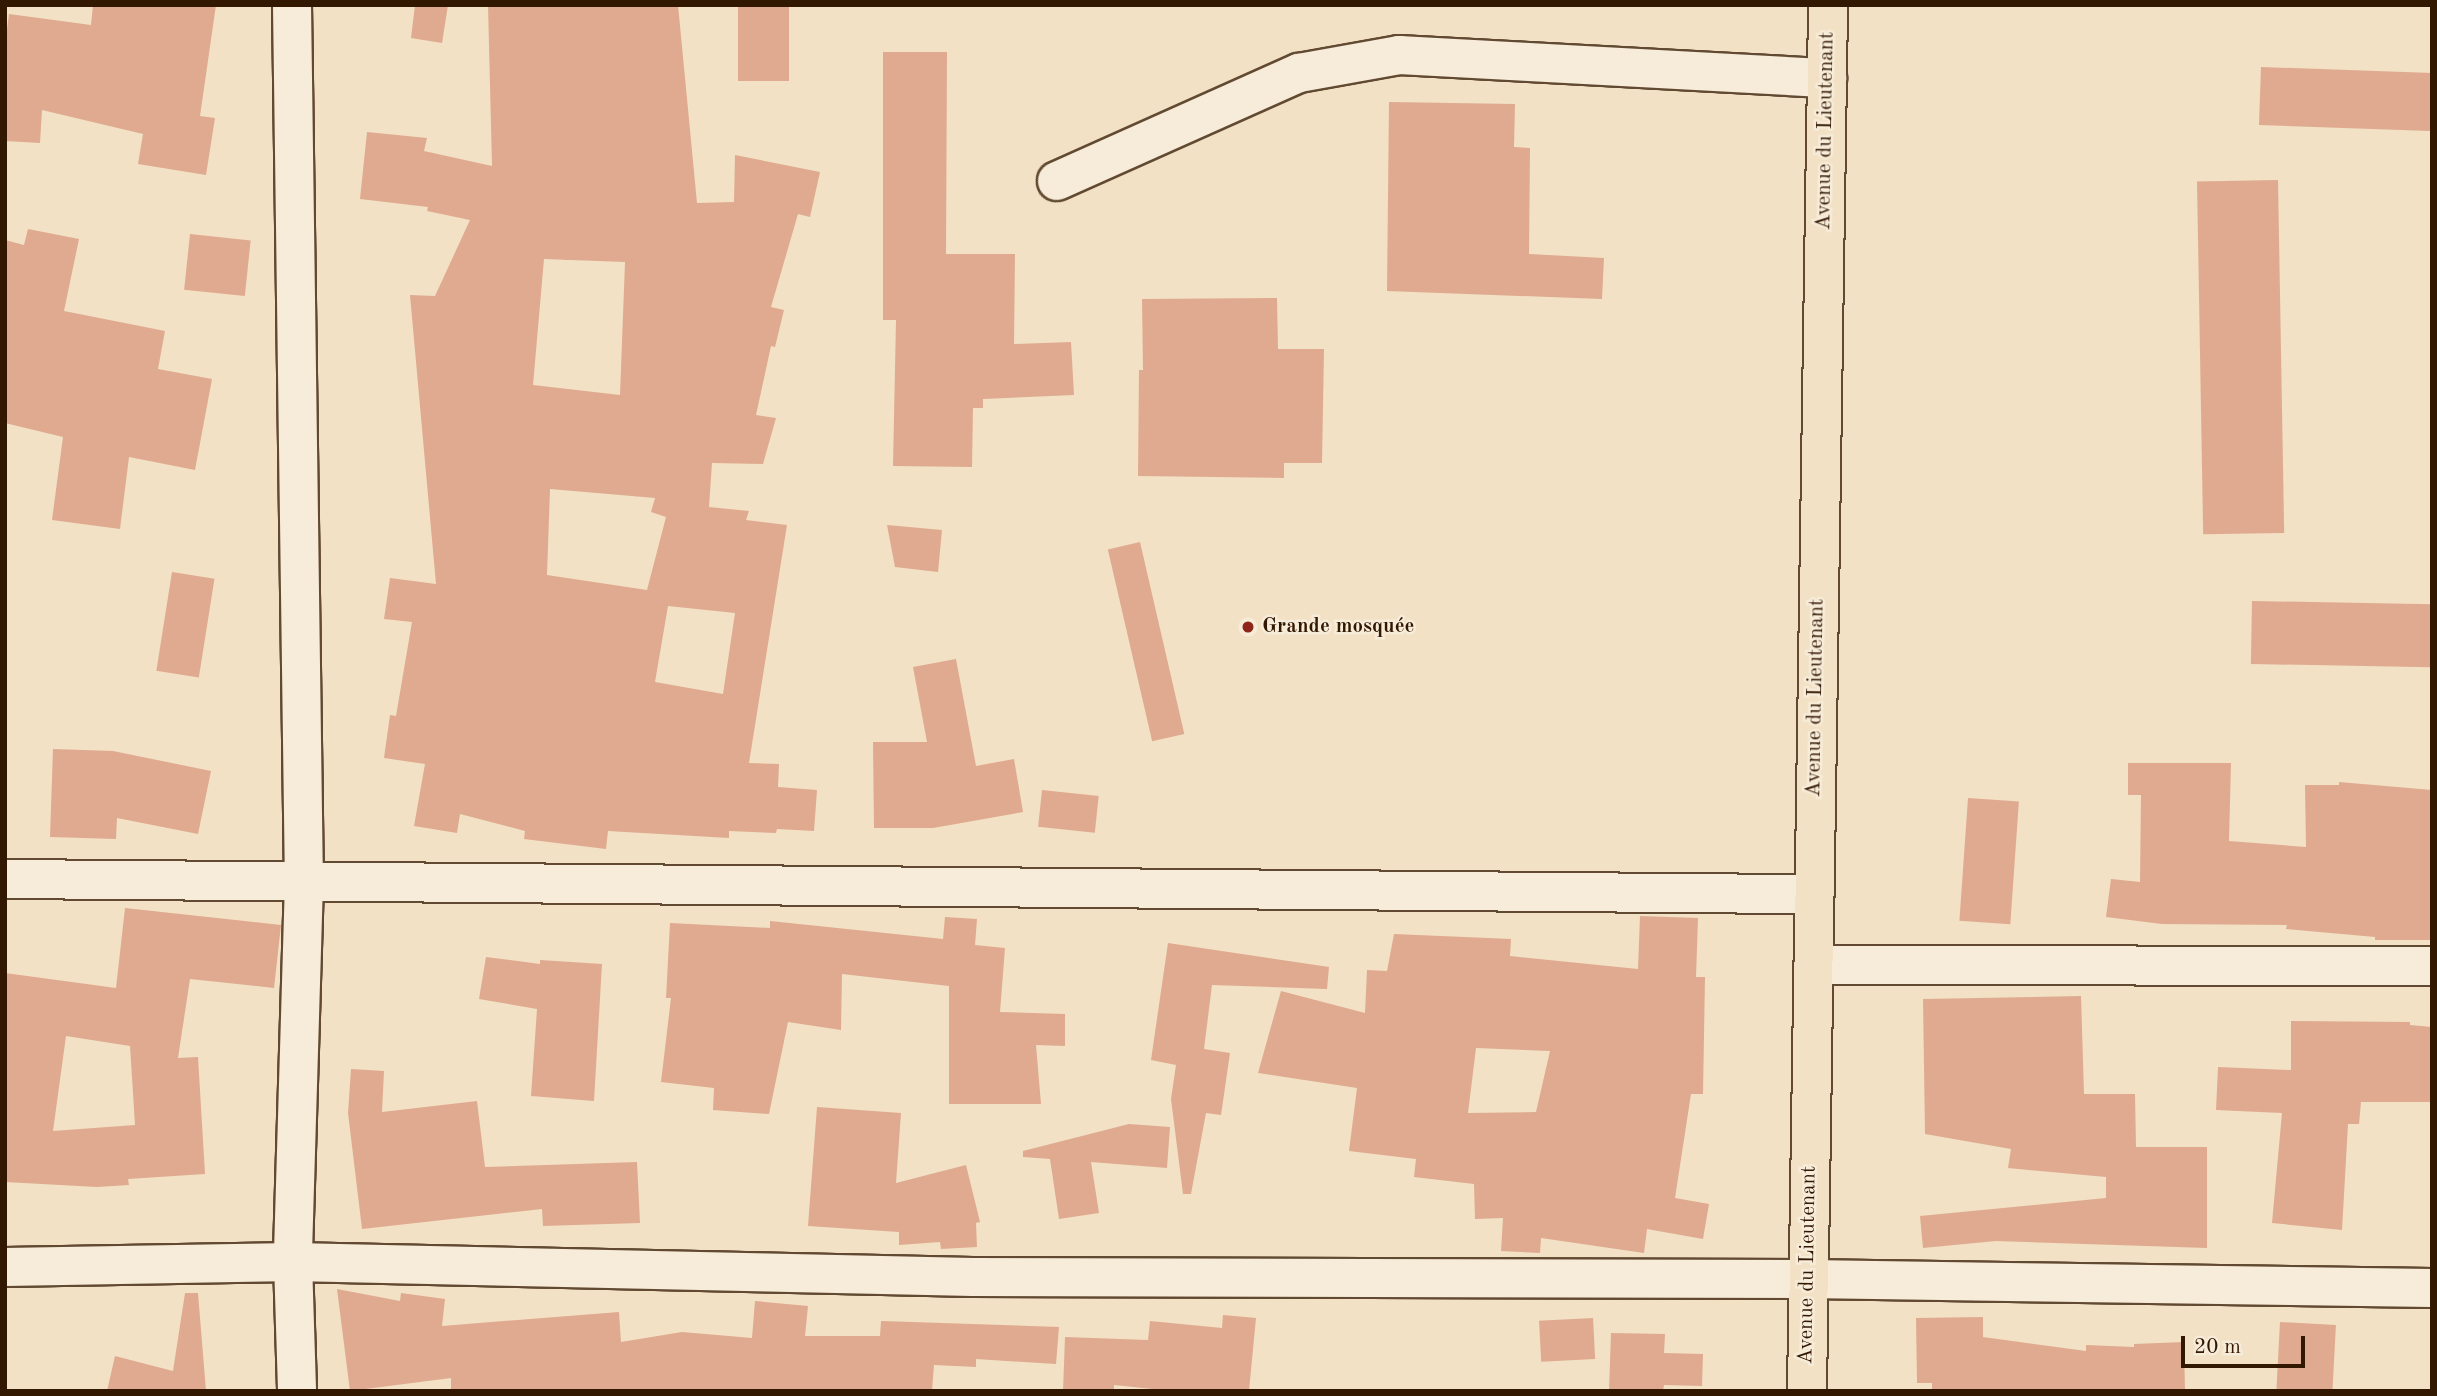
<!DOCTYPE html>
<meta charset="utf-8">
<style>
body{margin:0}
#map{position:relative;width:2437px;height:1396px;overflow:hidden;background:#f2e1c4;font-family:"Old Standard TT",serif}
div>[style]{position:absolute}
.building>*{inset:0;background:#dfaa90;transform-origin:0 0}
.roads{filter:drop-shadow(2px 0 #624a32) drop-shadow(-2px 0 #624a32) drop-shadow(0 2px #624a32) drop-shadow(0 -2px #624a32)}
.minor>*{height:38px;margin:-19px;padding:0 19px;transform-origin:19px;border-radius:19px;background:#f7ecd9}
.major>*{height:38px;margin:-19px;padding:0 19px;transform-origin:19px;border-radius:19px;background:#f2e1c4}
.dots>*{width:19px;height:19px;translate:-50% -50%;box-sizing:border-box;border:4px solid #f7ecd9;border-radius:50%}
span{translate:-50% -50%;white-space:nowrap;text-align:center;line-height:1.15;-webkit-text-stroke:5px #f7ecd9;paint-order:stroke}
.street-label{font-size:21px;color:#321701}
.poi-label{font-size:21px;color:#321701;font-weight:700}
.left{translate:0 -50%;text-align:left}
.frame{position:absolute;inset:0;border:7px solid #321701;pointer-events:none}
.scale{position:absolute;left:2181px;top:1336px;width:124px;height:32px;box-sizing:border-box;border:4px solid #321701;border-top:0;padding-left:9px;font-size:21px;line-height:24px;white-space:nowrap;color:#321701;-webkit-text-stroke:5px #f7ecd9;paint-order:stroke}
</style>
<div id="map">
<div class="building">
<div style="clip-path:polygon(93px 5px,216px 5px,200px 116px,215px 118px,206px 175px,138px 164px,143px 134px,42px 110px,40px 143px,5px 141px,5px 45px,9px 14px,91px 25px)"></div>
<div style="clip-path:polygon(415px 5px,448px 5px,442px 43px,411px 38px)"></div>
<div style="clip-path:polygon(evenodd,488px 5px,678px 5px,697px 203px,734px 202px,735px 155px,820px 172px,810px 217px,798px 214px,771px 307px,784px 310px,775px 347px,771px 346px,756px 415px,776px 418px,763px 464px,712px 463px,709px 507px,749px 511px,746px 520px,787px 525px,749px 763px,779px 764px,778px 787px,817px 790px,814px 831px,777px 829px,776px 833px,729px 831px,729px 838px,608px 831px,606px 849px,524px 839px,525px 831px,460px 814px,457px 833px,414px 826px,425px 764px,384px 758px,390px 715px,396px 716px,412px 622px,384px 619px,390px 578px,436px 584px,410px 295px,435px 296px,470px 220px,427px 211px,428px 207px,360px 199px,367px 132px,427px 138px,424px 151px,492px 166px,488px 5px,544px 259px,625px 262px,620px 395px,533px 385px,544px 259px,488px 5px,550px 489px,655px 498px,651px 512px,666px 517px,647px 590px,547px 575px,550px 489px,488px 5px,668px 606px,735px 613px,723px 694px,655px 682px,668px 606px)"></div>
<div style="left:738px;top:5px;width:51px;height:76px"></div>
<div style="clip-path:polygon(883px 52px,947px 52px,946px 254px,1015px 254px,1014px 344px,1071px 342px,1074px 395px,983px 399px,983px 408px,973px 408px,972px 467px,893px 466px,896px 320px,883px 320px)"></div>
<div style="left:2261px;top:67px;width:171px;height:58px;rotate:2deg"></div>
<div style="clip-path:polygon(1389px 102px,1515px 104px,1514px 147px,1530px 148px,1529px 254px,1604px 258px,1602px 299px,1387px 291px)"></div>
<div style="left:2278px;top:180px;width:353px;height:81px;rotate:89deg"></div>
<div style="clip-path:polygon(28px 229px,79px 239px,64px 311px,165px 331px,158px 369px,212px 379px,195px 470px,129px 457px,120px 529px,52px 520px,63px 437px,5px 423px,5px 240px,24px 245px)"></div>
<div style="left:190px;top:234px;width:61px;height:56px;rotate:6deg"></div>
<div style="clip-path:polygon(1277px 298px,1278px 349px,1324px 349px,1322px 463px,1284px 463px,1284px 478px,1138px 476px,1139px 370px,1143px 370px,1142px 299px)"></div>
<div style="clip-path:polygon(887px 525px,942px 530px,938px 572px,895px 567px)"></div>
<div style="left:1140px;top:542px;width:197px;height:33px;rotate:77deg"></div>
<div style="left:172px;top:572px;width:43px;height:100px;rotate:9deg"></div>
<div style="left:2252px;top:601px;width:180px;height:63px;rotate:1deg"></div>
<div style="clip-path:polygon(956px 659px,976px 766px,1014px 759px,1023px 812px,933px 828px,874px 828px,873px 742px,927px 742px,913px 667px)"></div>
<div style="clip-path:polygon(53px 749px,113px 751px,211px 771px,198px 834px,117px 818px,116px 839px,50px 837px)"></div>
<div style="clip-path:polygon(2128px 763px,2231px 763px,2229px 841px,2306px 847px,2305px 785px,2339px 785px,2339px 782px,2432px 790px,2432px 940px,2375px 940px,2375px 937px,2286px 929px,2287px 925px,2162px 924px,2106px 917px,2111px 879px,2140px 882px,2141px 795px,2128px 795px)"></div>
<div style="left:1042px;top:790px;width:57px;height:37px;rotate:6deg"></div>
<div style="left:1968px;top:798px;width:51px;height:123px;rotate:4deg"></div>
<div style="clip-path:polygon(evenodd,125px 908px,281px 925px,274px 988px,190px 979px,178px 1058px,198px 1057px,205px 1174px,128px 1179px,129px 1185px,97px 1187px,5px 1182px,5px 973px,116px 988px,125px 908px,66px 1036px,130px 1046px,135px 1125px,53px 1131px,66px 1036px)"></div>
<div style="clip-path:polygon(evenodd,1640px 916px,1698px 918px,1696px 977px,1705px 977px,1703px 1094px,1691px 1094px,1675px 1198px,1709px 1204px,1703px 1239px,1647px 1229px,1644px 1253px,1541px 1238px,1540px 1253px,1501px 1251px,1503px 1218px,1475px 1219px,1474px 1184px,1414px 1177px,1416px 1159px,1349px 1151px,1357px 1088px,1258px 1073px,1281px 991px,1365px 1013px,1367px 970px,1387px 971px,1394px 934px,1511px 939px,1510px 956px,1638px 969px,1640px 916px,1476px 1048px,1550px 1051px,1536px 1112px,1468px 1113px,1476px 1048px)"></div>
<div style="clip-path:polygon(945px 917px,977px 919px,975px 945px,1005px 948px,1000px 1012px,1065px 1014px,1065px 1046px,1036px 1045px,1041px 1104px,949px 1104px,949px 986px,842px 974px,841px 1030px,788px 1022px,769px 1114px,713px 1110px,714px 1088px,661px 1082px,671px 998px,666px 998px,670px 923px,770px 928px,770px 921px,943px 939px)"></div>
<div style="clip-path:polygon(1168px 943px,1329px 967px,1327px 989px,1212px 985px,1204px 1049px,1230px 1053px,1221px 1115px,1206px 1113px,1191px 1194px,1183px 1194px,1171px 1099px,1176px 1065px,1151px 1060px)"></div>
<div style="clip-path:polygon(486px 957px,540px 964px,540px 960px,602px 964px,594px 1101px,531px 1096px,537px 1009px,479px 999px)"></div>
<div style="clip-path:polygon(2081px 996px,2084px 1094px,2135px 1094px,2136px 1147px,2207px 1147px,2207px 1248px,1996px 1241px,1923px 1248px,1920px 1216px,2106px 1198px,2106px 1177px,2008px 1168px,2011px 1149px,1925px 1134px,1923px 999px)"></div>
<div style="clip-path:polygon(2291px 1021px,2410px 1022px,2410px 1025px,2432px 1027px,2432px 1102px,2361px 1102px,2359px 1124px,2348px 1124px,2342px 1230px,2272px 1223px,2282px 1113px,2216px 1110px,2218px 1067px,2291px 1070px)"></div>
<div style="clip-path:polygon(351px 1069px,384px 1071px,382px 1112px,477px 1101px,485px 1167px,637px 1162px,640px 1223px,543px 1226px,542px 1209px,362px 1229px,348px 1113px)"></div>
<div style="clip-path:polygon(817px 1107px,901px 1113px,896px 1183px,966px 1165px,980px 1222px,976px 1223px,977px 1247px,941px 1249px,940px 1242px,899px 1245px,899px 1232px,808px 1226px)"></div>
<div style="clip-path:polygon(1129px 1124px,1170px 1127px,1167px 1168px,1091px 1162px,1099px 1213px,1059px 1219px,1050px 1159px,1023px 1157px,1023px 1151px)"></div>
<div style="clip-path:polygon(337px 1289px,400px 1301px,401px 1293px,445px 1299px,442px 1326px,619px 1312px,621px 1342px,682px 1332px,752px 1338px,755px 1301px,808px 1306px,805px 1336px,880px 1336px,881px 1321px,1059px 1327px,1056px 1364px,976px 1359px,976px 1367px,934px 1365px,932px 1391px,451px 1391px,451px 1378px,350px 1391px)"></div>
<div style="clip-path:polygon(185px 1293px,198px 1293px,206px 1391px,107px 1391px,115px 1356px,173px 1371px)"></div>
<div style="clip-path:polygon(1223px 1315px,1256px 1318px,1249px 1391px,1172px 1391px,1114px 1385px,1114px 1391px,1063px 1391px,1065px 1337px,1148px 1340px,1150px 1321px,1222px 1328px)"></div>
<div style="clip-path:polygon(1983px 1317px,1983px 1337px,2086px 1351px,2086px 1345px,2134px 1347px,2134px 1344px,2184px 1342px,2185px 1391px,1932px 1391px,1932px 1383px,1917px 1383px,1916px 1318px)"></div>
<div style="left:1593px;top:1318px;width:41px;height:54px;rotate:87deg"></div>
<div style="left:2280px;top:1322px;width:56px;height:69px;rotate:3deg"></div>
<div style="clip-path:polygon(1611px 1333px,1665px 1334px,1664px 1353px,1703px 1354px,1702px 1386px,1664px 1385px,1663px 1391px,1609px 1391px)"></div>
</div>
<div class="roads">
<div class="minor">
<div style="left:292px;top:5px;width:877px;rotate:89.22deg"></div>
<div style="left:304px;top:882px;width:380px;rotate:91.7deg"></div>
<div style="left:293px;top:1262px;width:129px;rotate:88.2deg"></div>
<div style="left:1057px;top:181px;width:265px;rotate:-24.1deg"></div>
<div style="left:1299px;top:73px;width:102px;rotate:-10.2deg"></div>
<div style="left:1399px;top:55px;width:429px;rotate:3.1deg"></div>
<div style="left:5px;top:879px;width:1808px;rotate:0.48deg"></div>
<div style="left:1814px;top:965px;width:618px;rotate:0.09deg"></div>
<div style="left:5px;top:1267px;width:288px;rotate:-1deg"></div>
<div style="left:293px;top:1262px;width:680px;rotate:1.26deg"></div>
<div style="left:973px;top:1277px;width:834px;rotate:0.14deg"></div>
<div style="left:1807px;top:1279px;width:625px;rotate:0.83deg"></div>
</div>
<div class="major">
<div style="left:1807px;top:1391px;width:1386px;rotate:-89.13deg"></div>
</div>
</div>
<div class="dots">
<div style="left:1248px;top:627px;background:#8f2418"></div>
</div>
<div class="street-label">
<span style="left:1826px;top:131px;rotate:-89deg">Avenue du Lieutenant</span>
<span style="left:1816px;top:698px;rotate:-89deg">Avenue du Lieutenant</span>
<span style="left:1808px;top:1265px;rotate:-89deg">Avenue du Lieutenant</span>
</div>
<div class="poi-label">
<span class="left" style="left:1262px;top:627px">Grande mosquée</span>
</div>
<div class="frame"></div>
<div class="scale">20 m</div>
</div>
